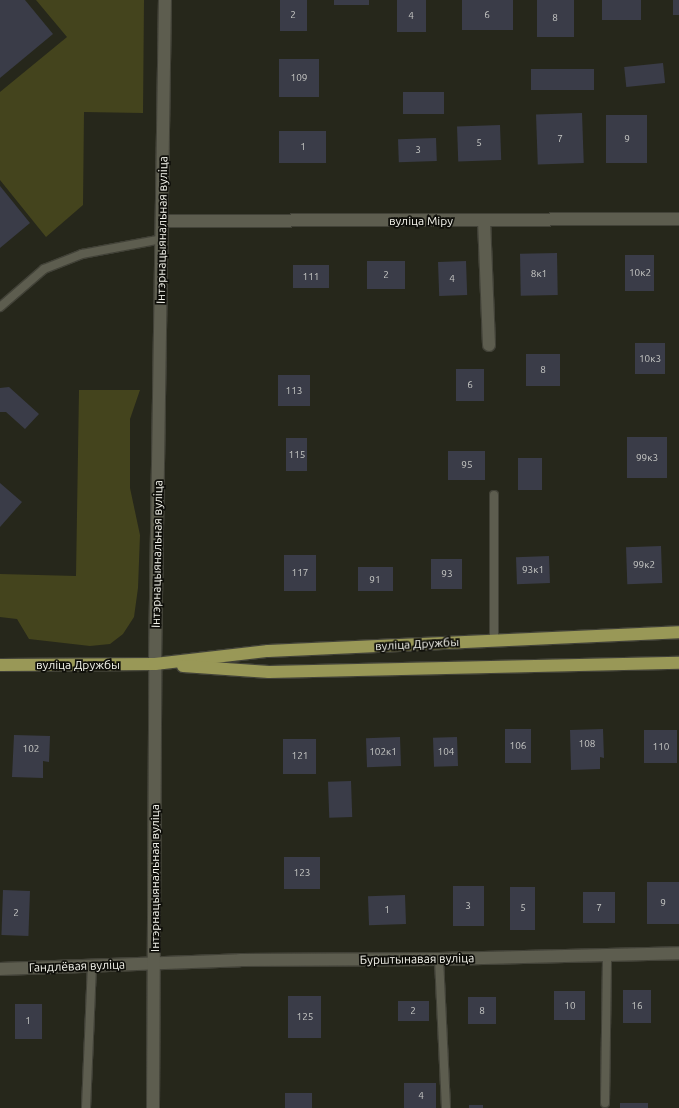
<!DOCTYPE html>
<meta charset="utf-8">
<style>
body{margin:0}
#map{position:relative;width:679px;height:1108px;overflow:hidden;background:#26271b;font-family:Ubuntu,sans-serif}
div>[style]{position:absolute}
.green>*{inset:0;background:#44441d}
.building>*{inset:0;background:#3a3c48;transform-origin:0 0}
.roads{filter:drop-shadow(1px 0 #424238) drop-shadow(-1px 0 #424238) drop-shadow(0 1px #424238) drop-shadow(0 -1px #424238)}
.lane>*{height:8px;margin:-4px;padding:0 4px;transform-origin:4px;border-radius:4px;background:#5d5d4f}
.street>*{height:12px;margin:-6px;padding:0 6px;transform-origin:6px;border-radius:6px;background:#5d5d4f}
.secondary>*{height:12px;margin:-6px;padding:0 6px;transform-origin:6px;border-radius:6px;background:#5d5d4f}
.primary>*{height:12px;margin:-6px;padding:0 6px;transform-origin:6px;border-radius:6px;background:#999857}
span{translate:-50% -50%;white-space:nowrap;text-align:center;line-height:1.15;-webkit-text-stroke:3.5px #0f0f0a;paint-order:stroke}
.number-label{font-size:10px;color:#c6c7c4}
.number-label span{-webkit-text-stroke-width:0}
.street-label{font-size:12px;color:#f5f5ed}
</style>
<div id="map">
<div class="green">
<div style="clip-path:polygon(36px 0,144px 0,143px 113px,84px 112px,83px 205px,46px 237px,0 180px,0 92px,67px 37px)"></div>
<div style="clip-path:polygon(79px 390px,140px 390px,130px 419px,130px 488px,140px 535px,138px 588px,134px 617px,123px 634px,110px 644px,90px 646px,29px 639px,17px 619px,0 617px,0 574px,76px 576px)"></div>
</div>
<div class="building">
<div style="clip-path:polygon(0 0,25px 0,53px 34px,0 78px)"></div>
<div style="left:280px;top:0;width:27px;height:31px"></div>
<div style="left:334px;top:0;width:35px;height:5px"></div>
<div style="left:397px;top:0;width:29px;height:32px"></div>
<div style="left:462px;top:0;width:51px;height:30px"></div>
<div style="left:537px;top:0;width:37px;height:37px"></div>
<div style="left:602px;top:0;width:39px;height:20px"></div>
<div style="left:673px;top:0;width:6px;height:15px"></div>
<div style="left:279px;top:59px;width:40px;height:38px"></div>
<div style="left:663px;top:63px;width:20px;height:39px;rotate:84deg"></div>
<div style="left:531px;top:69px;width:63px;height:21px"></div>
<div style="left:403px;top:92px;width:41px;height:22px"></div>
<div style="left:582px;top:113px;width:50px;height:46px;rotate:88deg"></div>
<div style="left:606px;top:115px;width:41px;height:48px"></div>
<div style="left:500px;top:125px;width:35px;height:43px;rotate:88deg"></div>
<div style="left:279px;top:131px;width:47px;height:32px"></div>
<div style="left:436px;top:138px;width:23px;height:38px;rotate:88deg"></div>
<div style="clip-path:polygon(0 186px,30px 223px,0 248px)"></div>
<div style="left:557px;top:253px;width:42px;height:37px;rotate:89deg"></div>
<div style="left:625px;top:255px;width:29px;height:36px"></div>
<div style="left:367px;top:261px;width:38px;height:28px"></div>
<div style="left:466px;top:261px;width:34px;height:28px;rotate:88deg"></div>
<div style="left:329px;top:265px;width:23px;height:36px;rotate:90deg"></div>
<div style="left:665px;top:343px;width:31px;height:30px;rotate:90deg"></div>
<div style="left:526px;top:354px;width:34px;height:32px"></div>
<div style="left:456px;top:369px;width:28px;height:32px"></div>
<div style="left:310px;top:375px;width:31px;height:32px;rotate:90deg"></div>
<div style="clip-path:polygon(9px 387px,39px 414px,25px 429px,6px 412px,0 412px,0 388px)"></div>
<div style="left:667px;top:437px;width:41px;height:40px;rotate:90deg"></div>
<div style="left:286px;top:438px;width:21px;height:33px"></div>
<div style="left:448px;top:451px;width:37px;height:29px"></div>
<div style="left:518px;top:458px;width:24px;height:32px"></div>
<div style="clip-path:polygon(0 483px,22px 502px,0 527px)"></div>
<div style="left:661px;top:546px;width:37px;height:35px;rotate:88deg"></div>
<div style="left:284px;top:555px;width:32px;height:36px"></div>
<div style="left:549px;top:556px;width:27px;height:33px;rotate:88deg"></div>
<div style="left:431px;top:559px;width:31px;height:30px"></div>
<div style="left:393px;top:567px;width:24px;height:35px;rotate:90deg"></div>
<div style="left:505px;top:729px;width:26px;height:34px"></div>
<div style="clip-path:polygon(603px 729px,604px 758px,600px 757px,600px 769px,571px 770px,570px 730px)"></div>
<div style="left:677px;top:730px;width:33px;height:33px;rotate:90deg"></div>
<div style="clip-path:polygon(14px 735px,50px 736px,49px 762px,43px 761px,43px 778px,12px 777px)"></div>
<div style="left:400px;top:737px;width:29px;height:34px;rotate:88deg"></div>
<div style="left:457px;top:737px;width:29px;height:24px;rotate:88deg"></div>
<div style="left:283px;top:739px;width:33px;height:35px"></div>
<div style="left:351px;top:781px;width:36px;height:23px;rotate:88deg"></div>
<div style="left:284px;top:857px;width:36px;height:32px"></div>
<div style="left:679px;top:882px;width:42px;height:32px;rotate:90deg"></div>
<div style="left:484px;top:886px;width:40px;height:31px;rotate:90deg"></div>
<div style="left:510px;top:887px;width:25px;height:43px"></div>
<div style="left:3px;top:890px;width:27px;height:45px;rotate:2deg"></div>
<div style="left:583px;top:892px;width:32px;height:31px"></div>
<div style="left:405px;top:895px;width:29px;height:37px;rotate:88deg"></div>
<div style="left:623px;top:990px;width:28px;height:33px"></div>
<div style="left:554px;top:991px;width:31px;height:29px"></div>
<div style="left:288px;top:996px;width:33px;height:42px"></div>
<div style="left:496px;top:997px;width:27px;height:28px;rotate:90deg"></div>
<div style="left:429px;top:1001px;width:20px;height:31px;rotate:90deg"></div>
<div style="left:15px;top:1004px;width:27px;height:35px"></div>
<div style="left:404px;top:1083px;width:32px;height:25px"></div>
<div style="left:285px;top:1093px;width:27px;height:15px"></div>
<div style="left:620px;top:1103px;width:28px;height:5px"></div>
<div style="left:469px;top:1105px;width:14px;height:3px"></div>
</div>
<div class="roads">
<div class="lane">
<div style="left:0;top:307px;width:58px;rotate:-40.8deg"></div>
<div style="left:44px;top:269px;width:41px;rotate:-21.5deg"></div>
<div style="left:82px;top:254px;width:81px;rotate:-10.6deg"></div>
<div style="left:494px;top:495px;width:145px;rotate:90deg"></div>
<div style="left:439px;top:959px;width:149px;rotate:87.3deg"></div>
<div style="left:605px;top:1103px;width:149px;rotate:-89.2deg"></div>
<div style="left:86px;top:1108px;width:142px;rotate:-87.6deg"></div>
</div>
<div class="street">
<div style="left:484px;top:220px;width:125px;rotate:87.7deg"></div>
<div style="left:163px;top:221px;width:516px;rotate:-0.22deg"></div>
<div style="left:0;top:969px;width:240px;rotate:-2.1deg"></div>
<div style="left:240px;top:960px;width:199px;rotate:-0.3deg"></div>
<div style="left:439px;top:959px;width:240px;rotate:-1.4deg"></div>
</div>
<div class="secondary">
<div style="left:153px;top:1108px;width:444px;rotate:-89.7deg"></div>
<div style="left:155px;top:664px;width:664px;rotate:-89.14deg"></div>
</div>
<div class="primary">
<div style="left:0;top:665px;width:155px;rotate:-0.4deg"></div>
<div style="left:155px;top:664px;width:114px;rotate:-6.6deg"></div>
<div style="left:268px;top:651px;width:411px;rotate:-2.6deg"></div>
<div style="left:183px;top:666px;width:86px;rotate:4deg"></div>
<div style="left:269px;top:672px;width:410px;rotate:-1.3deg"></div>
</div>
</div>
<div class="number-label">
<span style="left:293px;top:15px">2</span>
<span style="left:487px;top:15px">6</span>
<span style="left:411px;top:16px">4</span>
<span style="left:555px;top:18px">8</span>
<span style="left:299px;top:78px">109</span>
<span style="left:560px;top:139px">7</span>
<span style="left:627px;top:139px">9</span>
<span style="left:479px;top:143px">5</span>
<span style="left:303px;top:147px">1</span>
<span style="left:418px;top:150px">3</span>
<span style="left:640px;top:273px">10к2</span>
<span style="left:539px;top:274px">8к1</span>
<span style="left:386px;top:275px">2</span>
<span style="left:311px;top:277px">111</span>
<span style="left:452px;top:279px">4</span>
<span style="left:650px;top:359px">10к3</span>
<span style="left:543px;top:370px">8</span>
<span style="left:470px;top:385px">6</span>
<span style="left:294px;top:391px">113</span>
<span style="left:297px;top:455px">115</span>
<span style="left:647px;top:458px">99к3</span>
<span style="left:467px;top:465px">95</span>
<span style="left:644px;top:565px">99к2</span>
<span style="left:533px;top:570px">93к1</span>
<span style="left:300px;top:573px">117</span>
<span style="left:447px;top:574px">93</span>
<span style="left:375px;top:580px">91</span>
<span style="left:587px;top:744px">108</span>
<span style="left:518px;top:746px">106</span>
<span style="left:661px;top:747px">110</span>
<span style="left:31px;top:749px">102</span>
<span style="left:383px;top:752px">102к1</span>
<span style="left:446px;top:752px">104</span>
<span style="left:300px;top:756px">121</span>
<span style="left:302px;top:873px">123</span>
<span style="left:663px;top:903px">9</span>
<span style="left:468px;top:906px">3</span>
<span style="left:523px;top:908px">5</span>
<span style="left:599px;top:908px">7</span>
<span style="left:387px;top:910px">1</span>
<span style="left:16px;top:913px">2</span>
<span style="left:570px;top:1006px">10</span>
<span style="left:637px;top:1006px">16</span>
<span style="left:413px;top:1011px">2</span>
<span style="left:482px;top:1011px">8</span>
<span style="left:305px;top:1017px">125</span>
<span style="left:28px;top:1021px">1</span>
<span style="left:421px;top:1096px">4</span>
</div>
<div class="street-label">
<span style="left:421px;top:221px">вуліца Міру</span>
<span style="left:162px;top:230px;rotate:-89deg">Інтэрнацыянальная вуліца</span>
<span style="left:157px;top:554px;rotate:-89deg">Інтэрнацыянальная вуліца</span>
<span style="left:417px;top:644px;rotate:-3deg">вуліца Дружбы</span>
<span style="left:78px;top:665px">вуліца Дружбы</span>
<span style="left:155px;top:878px;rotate:-90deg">Інтэрнацыянальная вуліца</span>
<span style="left:417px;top:959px;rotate:-1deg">Бурштынавая вуліца</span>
<span style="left:77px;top:966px;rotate:-2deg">Гандлёвая вуліца</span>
</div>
</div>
